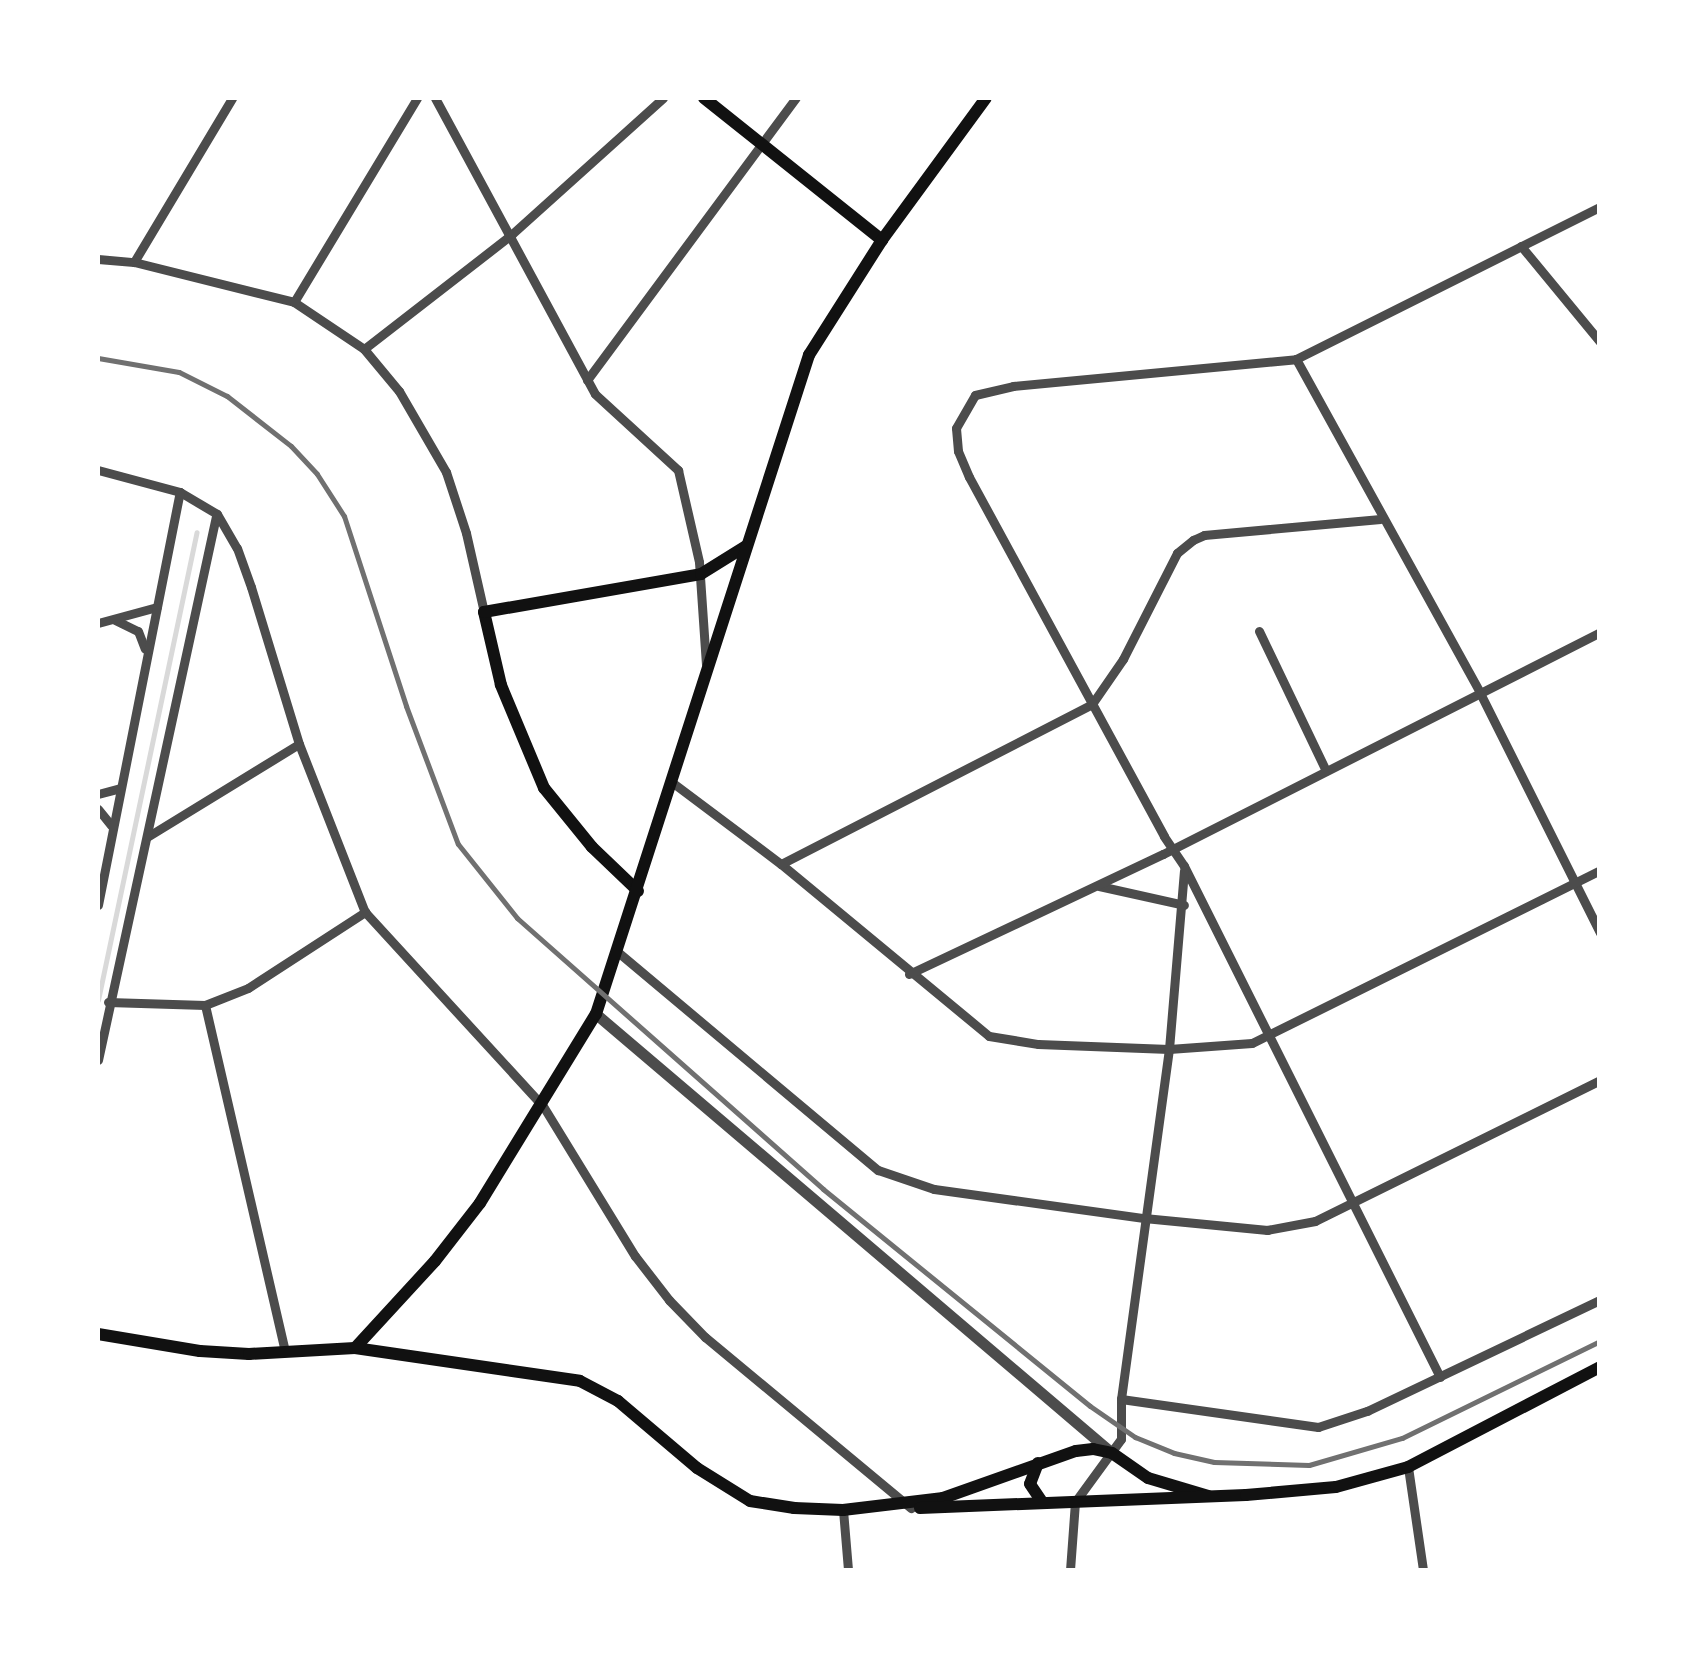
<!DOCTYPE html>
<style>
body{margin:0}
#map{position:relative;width:1697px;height:1668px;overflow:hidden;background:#fff;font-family:Lora,serif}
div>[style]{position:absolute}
.stream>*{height:5px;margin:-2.5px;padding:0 2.5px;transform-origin:2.5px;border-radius:2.5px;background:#d9d9d9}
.minor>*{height:9px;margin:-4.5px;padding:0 4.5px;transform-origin:4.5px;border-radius:4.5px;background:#4c4c4c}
.tertiary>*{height:11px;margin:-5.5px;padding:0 5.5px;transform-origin:5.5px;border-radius:5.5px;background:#4c4c4c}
.secondary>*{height:12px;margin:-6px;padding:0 6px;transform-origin:6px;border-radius:6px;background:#111}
.rail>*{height:5px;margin:-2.5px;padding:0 2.5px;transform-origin:2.5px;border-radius:2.5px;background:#707070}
span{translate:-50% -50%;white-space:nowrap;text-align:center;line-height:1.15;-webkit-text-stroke:8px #fff;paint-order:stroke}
.frame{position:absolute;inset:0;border:100px solid #fff;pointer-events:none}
</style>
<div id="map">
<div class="stream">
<div style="left:98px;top:1000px;width:478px;rotate:-78.1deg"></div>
</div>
<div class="minor">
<div style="left:435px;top:98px;width:336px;rotate:61.6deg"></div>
<div style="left:595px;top:394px;width:113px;rotate:42.5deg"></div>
<div style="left:678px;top:470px;width:94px;rotate:77.1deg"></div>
<div style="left:699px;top:562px;width:102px;rotate:86.1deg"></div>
<div style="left:1521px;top:246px;width:124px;rotate:50.5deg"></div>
<div style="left:98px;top:259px;width:36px;rotate:5deg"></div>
<div style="left:134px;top:262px;width:165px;rotate:14deg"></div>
<div style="left:294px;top:302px;width:84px;rotate:33.9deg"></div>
<div style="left:364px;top:349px;width:55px;rotate:50.2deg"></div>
<div style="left:399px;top:391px;width:94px;rotate:59.9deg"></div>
<div style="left:446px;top:472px;width:64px;rotate:71.8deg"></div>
<div style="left:466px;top:533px;width:81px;rotate:77.2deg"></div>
<div style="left:134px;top:262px;width:191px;rotate:-59.1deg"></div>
<div style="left:294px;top:302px;width:238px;rotate:-58.9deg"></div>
<div style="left:364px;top:349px;width:187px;rotate:-37.8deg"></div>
<div style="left:512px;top:234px;width:203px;rotate:-42deg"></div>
<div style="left:1296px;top:359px;width:381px;rotate:61.1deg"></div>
<div style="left:1480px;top:693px;width:268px;rotate:63.4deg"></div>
<div style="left:587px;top:380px;width:351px;rotate:-53.5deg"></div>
<div style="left:98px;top:470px;width:85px;rotate:15deg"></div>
<div style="left:180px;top:492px;width:43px;rotate:30.7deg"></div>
<div style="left:217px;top:514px;width:39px;rotate:60deg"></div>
<div style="left:237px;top:548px;width:41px;rotate:70.3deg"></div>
<div style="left:251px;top:587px;width:164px;rotate:73deg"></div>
<div style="left:299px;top:744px;width:180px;rotate:68.6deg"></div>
<div style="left:365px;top:912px;width:263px;rotate:47.5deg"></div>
<div style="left:543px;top:1106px;width:176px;rotate:58.5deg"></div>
<div style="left:635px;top:1256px;width:56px;rotate:52.3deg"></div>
<div style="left:669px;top:1300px;width:52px;rotate:45.8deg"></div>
<div style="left:705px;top:1337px;width:268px;rotate:39.7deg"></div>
<div style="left:115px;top:620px;width:25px;rotate:26deg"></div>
<div style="left:138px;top:631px;width:19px;rotate:69deg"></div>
<div style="left:98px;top:623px;width:61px;rotate:-15.2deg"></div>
<div style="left:1259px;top:631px;width:155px;rotate:64.4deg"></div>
<div style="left:673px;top:783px;width:135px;rotate:36.9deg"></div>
<div style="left:781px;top:864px;width:270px;rotate:39.6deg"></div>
<div style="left:989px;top:1036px;width:50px;rotate:9.3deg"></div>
<div style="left:1038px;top:1044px;width:131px;rotate:2.2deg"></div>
<div style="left:1169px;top:1049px;width:83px;rotate:-4.1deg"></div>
<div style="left:1252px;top:1043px;width:389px;rotate:-26.4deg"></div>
<div style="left:98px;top:794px;width:23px;rotate:-15deg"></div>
<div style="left:98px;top:809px;width:21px;rotate:51deg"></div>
<div style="left:147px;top:837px;width:178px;rotate:-31.5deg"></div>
<div style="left:781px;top:864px;width:350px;rotate:-27.2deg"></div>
<div style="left:1092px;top:704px;width:55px;rotate:-55.4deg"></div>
<div style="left:1123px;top:659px;width:119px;rotate:-63deg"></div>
<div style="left:1177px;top:553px;width:21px;rotate:-39deg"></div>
<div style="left:1193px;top:540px;width:12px;rotate:-24deg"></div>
<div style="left:1204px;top:535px;width:177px;rotate:-5.2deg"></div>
<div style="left:1099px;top:886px;width:87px;rotate:12.6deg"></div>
<div style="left:98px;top:905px;width:421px;rotate:-78.8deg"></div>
<div style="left:619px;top:953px;width:338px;rotate:40deg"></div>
<div style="left:878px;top:1170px;width:59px;rotate:18.7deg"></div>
<div style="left:934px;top:1189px;width:212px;rotate:7.9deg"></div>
<div style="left:1144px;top:1218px;width:124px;rotate:5.6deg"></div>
<div style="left:1267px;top:1230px;width:49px;rotate:-10.6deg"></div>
<div style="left:1315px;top:1221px;width:318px;rotate:-26.3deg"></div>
<div style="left:909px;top:974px;width:281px;rotate:-25.3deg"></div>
<div style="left:1163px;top:854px;width:490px;rotate:-26.9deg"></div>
<div style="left:108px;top:1002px;width:97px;rotate:1.8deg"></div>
<div style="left:205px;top:1005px;width:46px;rotate:-21.6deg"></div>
<div style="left:248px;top:988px;width:140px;rotate:-33deg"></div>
<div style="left:205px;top:1005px;width:356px;rotate:77deg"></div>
<div style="left:98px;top:1060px;width:557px;rotate:-77.76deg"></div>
<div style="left:1440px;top:1377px;width:572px;rotate:-116.61deg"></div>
<div style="left:1184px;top:866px;width:36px;rotate:-124deg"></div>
<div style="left:1164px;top:836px;width:409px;rotate:-118.5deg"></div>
<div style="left:969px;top:477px;width:28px;rotate:-113deg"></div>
<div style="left:958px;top:451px;width:23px;rotate:-95deg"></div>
<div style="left:956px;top:428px;width:38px;rotate:-60deg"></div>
<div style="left:975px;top:395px;width:39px;rotate:-13deg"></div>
<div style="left:1013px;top:386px;width:284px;rotate:-5.4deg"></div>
<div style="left:1296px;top:359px;width:340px;rotate:-26.6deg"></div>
<div style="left:1121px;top:1399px;width:353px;rotate:-82.2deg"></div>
<div style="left:1169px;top:1049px;width:179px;rotate:-85.2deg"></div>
<div style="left:1408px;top:1467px;width:104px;rotate:81.7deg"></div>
<div style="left:843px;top:1510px;width:60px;rotate:85.2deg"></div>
<div style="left:1070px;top:1570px;width:68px;rotate:-85.8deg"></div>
<div style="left:1075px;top:1502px;width:78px;rotate:-53.9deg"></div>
<div style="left:1121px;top:1439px;width:40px;rotate:-90deg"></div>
<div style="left:1121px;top:1399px;width:199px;rotate:8.1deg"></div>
<div style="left:1318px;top:1427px;width:52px;rotate:-18.1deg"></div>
<div style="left:1367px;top:1411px;width:258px;rotate:-25.5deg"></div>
</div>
<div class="tertiary">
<div style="left:596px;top:1014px;width:677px;rotate:40.39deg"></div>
</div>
<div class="secondary">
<div style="left:704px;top:98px;width:228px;rotate:38.6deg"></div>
<div style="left:638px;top:891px;width:64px;rotate:-136.3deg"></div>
<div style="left:592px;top:847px;width:76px;rotate:-129.1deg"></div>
<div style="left:544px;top:788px;width:112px;rotate:-112.7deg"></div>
<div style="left:501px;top:685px;width:75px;rotate:-103.1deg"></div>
<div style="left:484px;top:612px;width:220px;rotate:-9.9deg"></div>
<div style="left:701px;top:574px;width:53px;rotate:-31.9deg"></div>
<div style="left:98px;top:1334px;width:103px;rotate:9.5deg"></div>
<div style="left:200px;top:1351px;width:49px;rotate:3.5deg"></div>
<div style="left:249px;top:1354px;width:106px;rotate:-3.2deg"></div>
<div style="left:355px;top:1348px;width:227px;rotate:8.3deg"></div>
<div style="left:580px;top:1381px;width:43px;rotate:27.8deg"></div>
<div style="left:618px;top:1401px;width:104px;rotate:40.3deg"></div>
<div style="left:697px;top:1468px;width:62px;rotate:31.9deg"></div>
<div style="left:750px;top:1501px;width:45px;rotate:9deg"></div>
<div style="left:794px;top:1508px;width:49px;rotate:2.3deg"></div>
<div style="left:843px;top:1510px;width:101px;rotate:-6.8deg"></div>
<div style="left:943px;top:1498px;width:141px;rotate:-19.5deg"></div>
<div style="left:1076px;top:1451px;width:17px;rotate:-7deg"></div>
<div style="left:1093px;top:1449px;width:19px;rotate:12deg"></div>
<div style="left:1112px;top:1453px;width:44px;rotate:34.8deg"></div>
<div style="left:1148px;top:1478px;width:63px;rotate:16.7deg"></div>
<div style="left:355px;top:1348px;width:118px;rotate:-47.4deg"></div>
<div style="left:435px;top:1261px;width:73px;rotate:-52.2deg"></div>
<div style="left:480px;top:1203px;width:222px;rotate:-58.5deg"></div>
<div style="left:596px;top:1014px;width:693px;rotate:-72.09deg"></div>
<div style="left:809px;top:355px;width:136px;rotate:-57.6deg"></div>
<div style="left:882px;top:240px;width:176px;rotate:-53.8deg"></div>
<div style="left:1038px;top:1463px;width:22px;rotate:111deg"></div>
<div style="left:1030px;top:1484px;width:23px;rotate:56deg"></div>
<div style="left:920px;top:1508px;width:326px;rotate:-2.3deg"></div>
<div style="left:1246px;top:1495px;width:90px;rotate:-5.1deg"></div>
<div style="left:1336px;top:1487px;width:75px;rotate:-15.5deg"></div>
<div style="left:1408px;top:1467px;width:216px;rotate:-27.5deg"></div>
</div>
<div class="rail">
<div style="left:98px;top:358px;width:82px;rotate:9.8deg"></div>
<div style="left:179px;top:372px;width:54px;rotate:26.6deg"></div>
<div style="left:227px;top:396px;width:81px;rotate:38deg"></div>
<div style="left:291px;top:446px;width:38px;rotate:47deg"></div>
<div style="left:317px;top:474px;width:50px;rotate:57.3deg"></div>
<div style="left:344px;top:516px;width:200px;rotate:71.9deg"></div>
<div style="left:406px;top:706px;width:147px;rotate:69.4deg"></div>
<div style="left:458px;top:844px;width:95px;rotate:51.4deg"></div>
<div style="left:517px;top:918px;width:409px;rotate:41.5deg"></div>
<div style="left:823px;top:1189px;width:344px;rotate:39.1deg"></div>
<div style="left:1090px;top:1406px;width:55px;rotate:34.6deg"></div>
<div style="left:1135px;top:1437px;width:42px;rotate:22.3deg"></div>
<div style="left:1174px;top:1453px;width:41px;rotate:12.7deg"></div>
<div style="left:1214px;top:1462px;width:95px;rotate:1.8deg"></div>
<div style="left:1309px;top:1465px;width:97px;rotate:-16.2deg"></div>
<div style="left:1402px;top:1438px;width:220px;rotate:-26.1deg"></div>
</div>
<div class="frame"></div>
</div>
